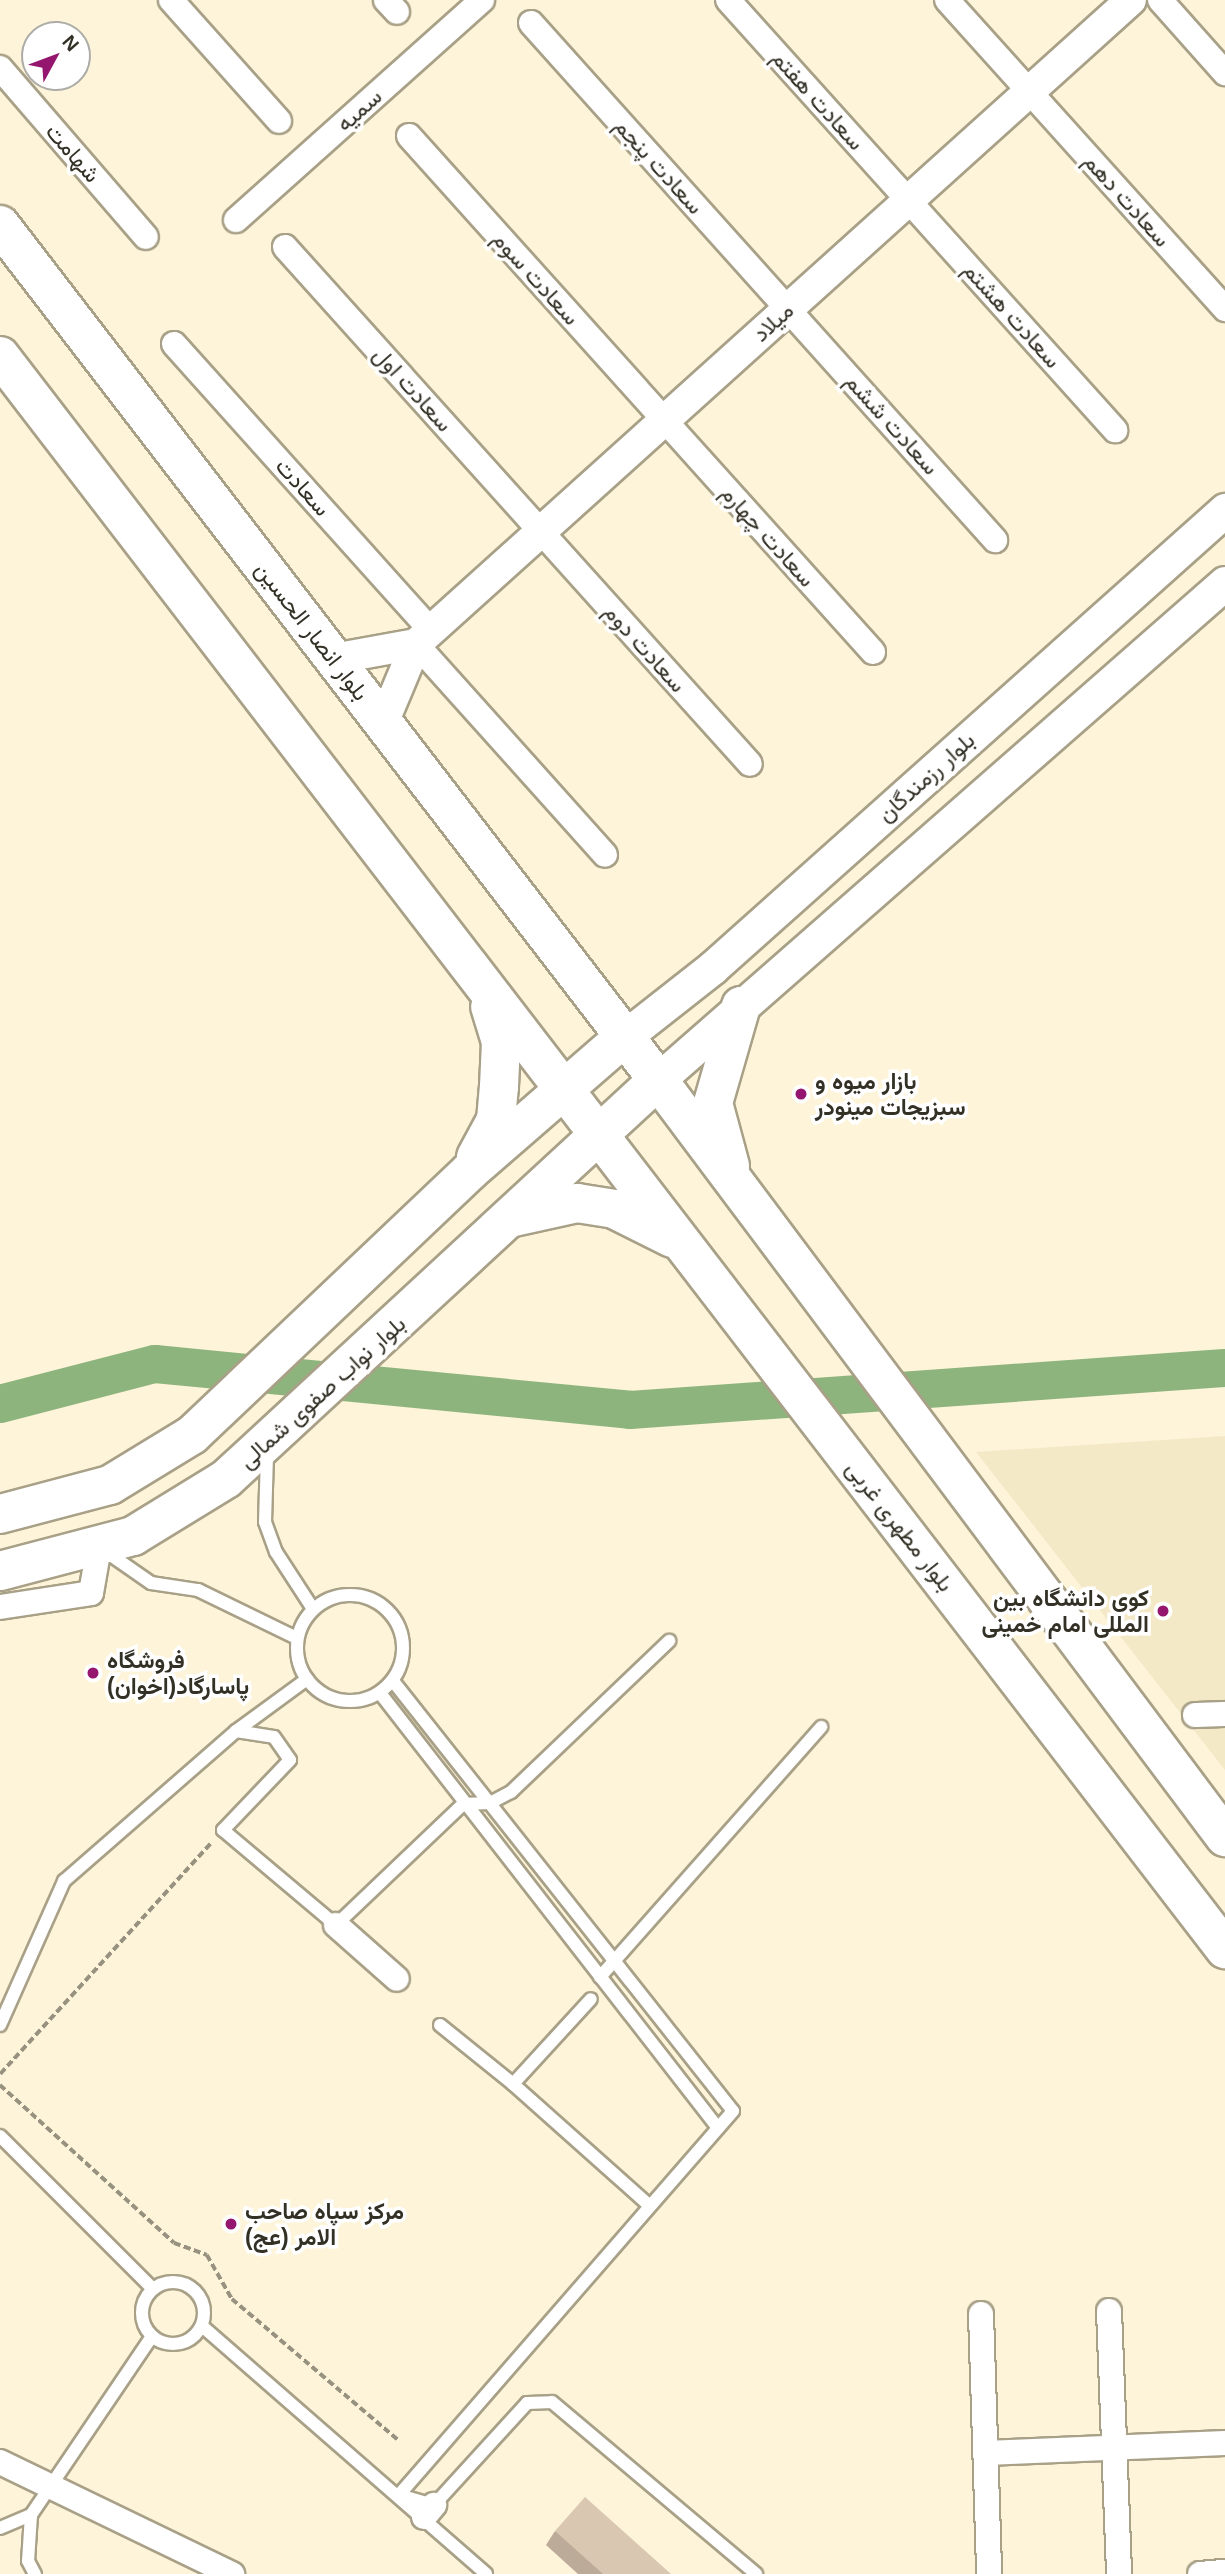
<!DOCTYPE html>
<meta charset="utf-8">
<style>
body{margin:0}
#map{position:relative;width:1225px;height:2574px;overflow:hidden;background:#fdf4d9;font-family:Arial,Vazirmatn,sans-serif}
div>[style]{position:absolute}
.built>*{inset:0;background:#f3e9c7}
.river>*{height:38px;margin:-19px;padding:0 19px;transform-origin:19px;border-radius:19px;background:#8eb47e}
.path>*{height:3.5px;margin-top:-1.75px;transform-origin:0;background:repeating-linear-gradient(90deg,#97917f 0 7px,transparent 0 10.5px)}
.roads{filter:drop-shadow(2px 0 #a8a087) drop-shadow(-2px 0 #a8a087) drop-shadow(0 2px #a8a087) drop-shadow(0 -2px #a8a087)}
.service>*{height:12px;margin:-6px;padding:0 6px;transform-origin:6px;border-radius:6px;background:#fff}
.service>.ring{margin:-6px;padding:0;box-sizing:content-box;background:none;border:12px solid #fff;border-radius:50%}
.minor>*{height:24px;margin:-12px;padding:0 12px;transform-origin:12px;border-radius:12px;background:#fff}
.tertiary>*{height:30px;margin:-15px;padding:0 15px;transform-origin:15px;border-radius:15px;background:#fff}
.secondary>*{height:33px;margin:-16.5px;padding:0 16.5px;transform-origin:16.5px;border-radius:16.5px;background:#fff}
.primary>*{height:38px;margin:-19px;padding:0 19px;transform-origin:19px;border-radius:19px;background:#fff}
.wall>*{inset:0;background:#bbab98}
.building>*{inset:0;background:#d9c7b1}
.dots>*{width:19px;height:19px;translate:-50% -50%;box-sizing:border-box;border:4px solid #fff;border-radius:50%}
span{translate:-50% -50%;white-space:nowrap;text-align:center;line-height:1.15;-webkit-text-stroke:7px #fff;paint-order:stroke}
.street-label{font-size:23px;color:#333026}
.poi-label{font-size:23px;color:#333026;font-weight:700}
.left{translate:0 -50%;text-align:left}
.right{translate:-100% -50%;text-align:right}
.north{position:absolute;left:21px;top:21px;width:70px;height:70px;box-sizing:border-box;background:#fff;border:2px solid #adaca8;border-radius:50%;rotate:49deg;font-size:19px;font-weight:700;line-height:28px;text-align:center;color:#333026}
.north::after{content:'';display:block;margin:auto;width:24px;height:32px;background:#95166f;clip-path:polygon(50% 0,100% 100%,50% 72%,0 100%)}
</style>
<div id="map">
<div class="built">
<div style="clip-path:polygon(1225px 1436px,1225px 1770px,976px 1452px)"></div>
</div>
<div class="river">
<div style="left:0;top:1404px;width:160px;rotate:-14.5deg"></div>
<div style="left:155px;top:1364px;width:477px;rotate:5.5deg"></div>
<div style="left:630px;top:1410px;width:596px;rotate:-4.04deg"></div>
</div>
<div class="path">
<div style="left:0;top:2074px;width:314px;rotate:-47.6deg"></div>
<div style="left:0;top:2085px;width:235px;rotate:42.2deg"></div>
<div style="left:174px;top:2243px;width:35px;rotate:20deg"></div>
<div style="left:207px;top:2255px;width:51px;rotate:60.4deg"></div>
<div style="left:232px;top:2299px;width:218px;rotate:40.3deg"></div>
</div>
<div class="roads">
<div class="service">
<div style="left:267px;top:1455px;width:67px;rotate:91.7deg"></div>
<div style="left:265px;top:1522px;width:32px;rotate:70deg"></div>
<div style="left:276px;top:1552px;width:68px;rotate:57deg"></div>
<div style="left:105px;top:1551px;width:56px;rotate:34.8deg"></div>
<div style="left:151px;top:1583px;width:48px;rotate:8.5deg"></div>
<div style="left:198px;top:1590px;width:110px;rotate:25.9deg"></div>
<div class="ring" style="left:297px;top:1595px;width:94px;height:94px"></div>
<div style="left:393px;top:1681px;width:548px;rotate:51.67deg"></div>
<div style="left:733px;top:2111px;width:509px;rotate:131.02deg"></div>
<div style="left:380px;top:1693px;width:551px;rotate:52.15deg"></div>
<div style="left:236px;top:1731px;width:38px;rotate:9deg"></div>
<div style="left:274px;top:1737px;width:28px;rotate:55deg"></div>
<div style="left:290px;top:1760px;width:97px;rotate:133.7deg"></div>
<div style="left:223px;top:1830px;width:148px;rotate:40.1deg"></div>
<div style="left:336px;top:1925px;width:175px;rotate:-43.6deg"></div>
<div style="left:463px;top:1804px;width:27px;rotate:-2deg"></div>
<div style="left:490px;top:1803px;width:24px;rotate:-28deg"></div>
<div style="left:511px;top:1792px;width:219px;rotate:-43.7deg"></div>
<div style="left:600px;top:1977px;width:334px;rotate:-48.5deg"></div>
<div style="left:0;top:2025px;width:158px;rotate:-66deg"></div>
<div style="left:64px;top:1881px;width:228px;rotate:-41.1deg"></div>
<div style="left:236px;top:1731px;width:88px;rotate:-36.2deg"></div>
<div style="left:440px;top:2025px;width:94px;rotate:38.9deg"></div>
<div style="left:513px;top:2084px;width:115px;rotate:-47.5deg"></div>
<div style="left:513px;top:2084px;width:183px;rotate:41.7deg"></div>
<div style="left:0;top:2136px;width:216px;rotate:45deg"></div>
<div class="ring" style="left:142px;top:2282px;width:50px;height:50px"></div>
<div style="left:202px;top:2326px;width:377px;rotate:41.1deg"></div>
<div style="left:399px;top:2495px;width:36px;rotate:16deg"></div>
<div style="left:434px;top:2505px;width:138px;rotate:-47.6deg"></div>
<div style="left:527px;top:2403px;width:25px;rotate:-2deg"></div>
<div style="left:552px;top:2402px;width:267px;rotate:40.1deg"></div>
<div style="left:31px;top:2515px;width:46px;rotate:93.7deg"></div>
<div style="left:28px;top:2561px;width:15px;rotate:62deg"></div>
<div style="left:0;top:2528px;width:34px;rotate:-23deg"></div>
<div style="left:31px;top:2515px;width:216px;rotate:-55.9deg"></div>
</div>
<div class="minor">
<div style="left:171px;top:0;width:162px;rotate:48.2deg"></div>
<div style="left:386px;top:0;width:16px;rotate:47deg"></div>
<div style="left:728px;top:0;width:579px;rotate:48.01deg"></div>
<div style="left:947px;top:0;width:416px;rotate:48deg"></div>
<div style="left:1160px;top:0;width:98px;rotate:48.3deg"></div>
<div style="left:531px;top:23px;width:695px;rotate:48.09deg"></div>
<div style="left:0;top:68px;width:223px;rotate:49.2deg"></div>
<div style="left:409px;top:136px;width:694px;rotate:48.04deg"></div>
<div style="left:236px;top:220px;width:330px;rotate:-41.8deg"></div>
<div style="left:285px;top:247px;width:695px;rotate:48.03deg"></div>
<div style="left:174px;top:344px;width:385px;rotate:48.1deg"></div>
<div style="left:416px;top:644px;width:283px;rotate:48.1deg"></div>
<div style="left:0;top:1607px;width:92px;rotate:-8.7deg"></div>
<div style="left:91px;top:1593px;width:47px;rotate:-80.1deg"></div>
<div style="left:1195px;top:1715px;width:30px;rotate:-2deg"></div>
<div style="left:336px;top:1925px;width:81px;rotate:41.5deg"></div>
<div style="left:1109px;top:2311px;width:263px;rotate:87.8deg"></div>
<div style="left:981px;top:2314px;width:260px;rotate:88.2deg"></div>
<div style="left:986px;top:2453px;width:239px;rotate:-2.4deg"></div>
<div style="left:0;top:2462px;width:258px;rotate:25.8deg"></div>
<div style="left:424px;top:2517px;width:16px;rotate:-50deg"></div>
<div style="left:1200px;top:2574px;width:25px;rotate:-5deg"></div>
</div>
<div class="tertiary">
<div style="left:333px;top:659px;width:84px;rotate:-10.2deg"></div>
<div style="left:383px;top:723px;width:86px;rotate:-67.3deg"></div>
<div style="left:416px;top:644px;width:962px;rotate:-42.01deg"></div>
</div>
<div class="secondary">
<div style="left:623px;top:1038px;width:113px;rotate:-38.2deg"></div>
<div style="left:712px;top:968px;width:688px;rotate:-41.76deg"></div>
<div style="left:658px;top:1080px;width:754px;rotate:-41.24deg"></div>
</div>
<div class="primary">
<div style="left:0;top:225px;width:1079px;rotate:52.42deg"></div>
<div style="left:658px;top:1080px;width:946px;rotate:53.17deg"></div>
<div style="left:0;top:356px;width:2010px;rotate:52.44deg"></div>
<div style="left:476px;top:1157px;width:42px;rotate:-61.6deg"></div>
<div style="left:496px;top:1120px;width:33px;rotate:-85deg"></div>
<div style="left:499px;top:1087px;width:45px;rotate:-87.5deg"></div>
<div style="left:501px;top:1042px;width:37px;rotate:-107deg"></div>
<div style="left:730px;top:1166px;width:65px;rotate:-105.1deg"></div>
<div style="left:713px;top:1103px;width:101px;rotate:-73.9deg"></div>
<div style="left:514px;top:1217px;width:65px;rotate:-12.5deg"></div>
<div style="left:577px;top:1203px;width:37px;rotate:9deg"></div>
<div style="left:614px;top:1209px;width:65px;rotate:26.6deg"></div>
<div style="left:0;top:1514px;width:114px;rotate:-14.8deg"></div>
<div style="left:110px;top:1485px;width:96px;rotate:-31.4deg"></div>
<div style="left:192px;top:1435px;width:382px;rotate:-43.5deg"></div>
<div style="left:469px;top:1172px;width:204px;rotate:-41deg"></div>
<div style="left:0;top:1571px;width:138px;rotate:-14.7deg"></div>
<div style="left:133px;top:1536px;width:109px;rotate:-31.5deg"></div>
<div style="left:226px;top:1479px;width:588px;rotate:-42.73deg"></div>
</div>
</div>
<div class="wall">
<div style="clip-path:polygon(555px 2531px,671px 2574px,578px 2574px,546px 2545px)"></div>
</div>
<div class="building">
<div style="clip-path:polygon(585px 2497px,671px 2574px,603px 2574px,555px 2531px)"></div>
</div>
<div class="dots">
<div style="left:801px;top:1094px;background:#95166f"></div>
<div style="left:1163px;top:1611px;background:#95166f"></div>
<div style="left:93px;top:1673px;background:#95166f"></div>
<div style="left:231px;top:2224px;background:#95166f"></div>
</div>
<div class="street-label">
<span style="left:818px;top:100px;rotate:48deg">سعادت هفتم</span>
<span style="left:359px;top:110px;rotate:-42deg">سمیه</span>
<span style="left:73px;top:153px;rotate:49deg">شهامت</span>
<span style="left:659px;top:166px;rotate:48deg">سعادت پنجم</span>
<span style="left:1127px;top:200px;rotate:48deg">سعادت دهم</span>
<span style="left:536px;top:278px;rotate:48deg">سعادت سوم</span>
<span style="left:1012px;top:315px;rotate:48deg">سعادت هشتم</span>
<span style="left:773px;top:322px;rotate:-42deg">میلاد</span>
<span style="left:413px;top:389px;rotate:48deg">سعادت اول</span>
<span style="left:892px;top:424px;rotate:48deg">سعادت ششم</span>
<span style="left:303px;top:487px;rotate:48deg">سعادت</span>
<span style="left:768px;top:536px;rotate:48deg">سعادت چهارم</span>
<span style="left:312px;top:631px;rotate:52deg">بلوار انصار الحسین</span>
<span style="left:645px;top:648px;rotate:48deg">سعادت دوم</span>
<span style="left:926px;top:777px;rotate:-42deg">بلوار رزمندگان</span>
<span style="left:322px;top:1392px;rotate:-42deg">بلوار نواب صفوی شمالی</span>
<span style="left:900px;top:1526px;rotate:52deg">بلوار مطهری غربی</span>
</div>
<div class="poi-label">
<span class="left" style="left:815px;top:1094px">بازار میوه و<br>سبزیجات مینودر</span>
<span class="right" style="left:1149px;top:1611px">کوی دانشگاه بین<br>المللی امام خمینی</span>
<span class="left" style="left:107px;top:1673px">فروشگاه<br>پاسارگاد(اخوان)</span>
<span class="left" style="left:245px;top:2224px">مرکز سپاه صاحب<br>الامر (عج)</span>
</div>
<div class="north">N</div>
</div>
